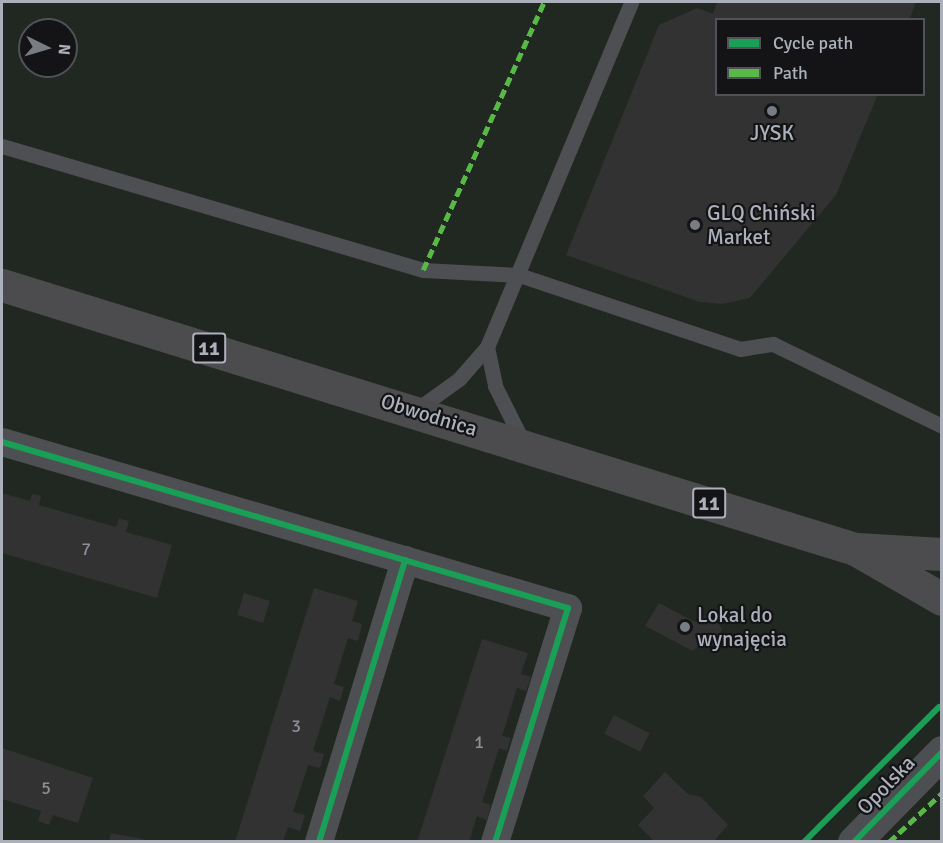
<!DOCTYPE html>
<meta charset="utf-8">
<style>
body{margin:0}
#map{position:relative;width:943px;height:843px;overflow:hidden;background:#1a1a1a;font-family:Signika,sans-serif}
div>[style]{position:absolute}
.green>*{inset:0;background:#202821}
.building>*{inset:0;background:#323232;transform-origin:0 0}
.lane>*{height:15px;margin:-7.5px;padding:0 7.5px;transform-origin:7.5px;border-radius:7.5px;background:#4e4f53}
.street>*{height:28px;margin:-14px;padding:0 14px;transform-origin:14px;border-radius:14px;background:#4e4f53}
.secondary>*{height:33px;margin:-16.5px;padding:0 16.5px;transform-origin:16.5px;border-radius:16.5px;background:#4d4e52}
.highway>*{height:33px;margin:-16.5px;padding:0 16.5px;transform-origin:16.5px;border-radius:16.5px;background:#4c4c4f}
.quiet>*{height:4.5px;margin-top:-2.25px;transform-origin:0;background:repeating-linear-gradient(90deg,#58b947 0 9px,transparent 0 13.5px)}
.cycleway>*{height:6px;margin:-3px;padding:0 3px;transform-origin:3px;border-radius:3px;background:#1a9f57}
.dots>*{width:16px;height:16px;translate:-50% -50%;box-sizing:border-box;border:3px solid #141416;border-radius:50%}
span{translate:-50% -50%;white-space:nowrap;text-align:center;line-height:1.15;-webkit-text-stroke:4.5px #141416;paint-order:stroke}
.number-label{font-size:18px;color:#8d9099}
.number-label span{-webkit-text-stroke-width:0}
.shield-label span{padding:2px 4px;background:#141416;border:2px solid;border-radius:4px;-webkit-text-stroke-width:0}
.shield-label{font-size:20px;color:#abb0bb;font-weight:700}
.poi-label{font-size:21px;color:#abb0bb}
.left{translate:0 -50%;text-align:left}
.street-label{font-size:21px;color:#abb0bb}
.frame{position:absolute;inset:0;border:3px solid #abb0bb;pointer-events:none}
.legend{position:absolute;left:715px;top:18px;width:210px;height:78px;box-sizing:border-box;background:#141416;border:2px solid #505258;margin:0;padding:8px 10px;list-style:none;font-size:18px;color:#abb0bb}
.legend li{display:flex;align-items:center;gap:12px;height:30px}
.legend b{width:30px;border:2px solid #505258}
.north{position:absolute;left:18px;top:18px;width:60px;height:60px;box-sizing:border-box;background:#141416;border:2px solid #505258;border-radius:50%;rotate:95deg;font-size:16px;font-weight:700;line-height:24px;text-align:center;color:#abb0bb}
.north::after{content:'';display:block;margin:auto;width:21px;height:27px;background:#787c83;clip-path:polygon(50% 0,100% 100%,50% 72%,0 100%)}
</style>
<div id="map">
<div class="green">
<div style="clip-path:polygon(evenodd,2px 2px,941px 2px,941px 841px,2px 841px,2px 2px,716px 20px,924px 20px,924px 94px,716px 94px,716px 20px,2px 2px,30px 30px,66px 30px,66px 66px,30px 66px,30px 30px)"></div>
</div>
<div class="building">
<div style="clip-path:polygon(717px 2px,916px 2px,909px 20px,716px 20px,716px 94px,878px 94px,836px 195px,750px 298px,722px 304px,700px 302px,566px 255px,659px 25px,697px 8px,713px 14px)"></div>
<div style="clip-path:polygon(2px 493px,30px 501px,32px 494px,41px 496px,39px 505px,116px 527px,119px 518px,124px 520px,129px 521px,126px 532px,172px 545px,157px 598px,2px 553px)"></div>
<div style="clip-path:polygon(314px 588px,358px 601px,352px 621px,362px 624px,358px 641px,348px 638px,334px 684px,344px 687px,340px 701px,330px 697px,313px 751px,324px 754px,320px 768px,308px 765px,293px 812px,305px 815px,300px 831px,288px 827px,283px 842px,235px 842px)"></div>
<div style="left:244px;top:593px;width:27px;height:23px;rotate:17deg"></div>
<div style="clip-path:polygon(659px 603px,695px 622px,702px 616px,714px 618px,722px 629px,717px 645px,698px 646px,693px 651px,645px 626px)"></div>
<div style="clip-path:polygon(482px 639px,528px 653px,521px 674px,531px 677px,526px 691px,517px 688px,502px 736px,511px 738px,507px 751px,499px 748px,482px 802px,491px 805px,487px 820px,477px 816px,469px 842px,417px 842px)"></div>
<div style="left:614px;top:715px;width:40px;height:21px;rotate:27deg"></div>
<div style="clip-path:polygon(2px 748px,93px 778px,78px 823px,53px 815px,49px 825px,38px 821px,41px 811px,2px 799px)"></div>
<div style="clip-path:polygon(665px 772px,688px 794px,701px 797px,728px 825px,713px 842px,655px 842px,638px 825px,654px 808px,643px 796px)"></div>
<div style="clip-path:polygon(111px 833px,143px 839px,143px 842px,109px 842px)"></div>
</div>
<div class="lane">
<div style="left:2px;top:146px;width:439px;rotate:16.4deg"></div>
<div style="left:423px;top:270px;width:96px;rotate:3deg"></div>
<div style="left:519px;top:275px;width:233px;rotate:18.5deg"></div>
<div style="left:740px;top:349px;width:33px;rotate:-9deg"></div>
<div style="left:773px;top:344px;width:188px;rotate:25.9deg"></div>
<div style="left:487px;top:347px;width:40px;rotate:78deg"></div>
<div style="left:495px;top:386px;width:63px;rotate:63.4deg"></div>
<div style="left:416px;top:410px;width:53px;rotate:-35.8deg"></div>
<div style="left:459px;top:379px;width:43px;rotate:-48.8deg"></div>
<div style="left:487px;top:347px;width:374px;rotate:-67.3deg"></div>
</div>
<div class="street">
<div style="left:2px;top:442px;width:590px;rotate:16.35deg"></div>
<div style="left:568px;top:608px;width:245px;rotate:107.3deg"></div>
<div style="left:319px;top:842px;width:295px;rotate:-73deg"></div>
</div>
<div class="secondary">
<div style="left:854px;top:842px;width:126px;rotate:-45.6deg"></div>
</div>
<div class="highway">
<div style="left:2px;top:285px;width:893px;rotate:17.2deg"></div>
<div style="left:855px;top:549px;width:100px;rotate:29.9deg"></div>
<div style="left:857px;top:549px;width:85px;rotate:3.4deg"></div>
</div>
<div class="quiet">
<div style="left:423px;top:270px;width:294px;rotate:-65.7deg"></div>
<div style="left:889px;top:842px;width:72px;rotate:-42.8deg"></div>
</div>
<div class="cycleway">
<div style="left:2px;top:442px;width:590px;rotate:16.35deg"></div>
<div style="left:568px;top:608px;width:245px;rotate:107.3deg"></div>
<div style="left:319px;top:842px;width:295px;rotate:-73deg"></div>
<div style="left:804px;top:842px;width:191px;rotate:-45deg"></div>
<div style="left:854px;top:842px;width:126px;rotate:-45.6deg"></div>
</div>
<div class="dots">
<div style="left:772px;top:111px;background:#787c83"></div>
<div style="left:695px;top:225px;background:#787c83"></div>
<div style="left:685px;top:627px;background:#787c83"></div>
</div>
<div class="number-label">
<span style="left:86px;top:549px">7</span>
<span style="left:296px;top:726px">3</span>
<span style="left:479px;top:742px">1</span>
<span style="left:46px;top:788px">5</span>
</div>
<div class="shield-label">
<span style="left:209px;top:348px">11</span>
<span style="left:709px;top:503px">11</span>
</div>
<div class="poi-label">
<span style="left:772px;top:133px">JYSK</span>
<span class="left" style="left:707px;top:225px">GLQ Chiński<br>Market</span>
<span class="left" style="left:697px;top:627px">Lokal do<br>wynajęcia</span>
</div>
<div class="street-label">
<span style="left:429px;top:415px;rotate:17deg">Obwodnica</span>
<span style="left:886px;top:785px;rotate:-46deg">Opolska</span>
</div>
<div class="frame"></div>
<ul class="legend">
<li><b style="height:8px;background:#1a9f57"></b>Cycle path</li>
<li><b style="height:8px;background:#58b947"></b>Path</li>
</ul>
<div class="north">N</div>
</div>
